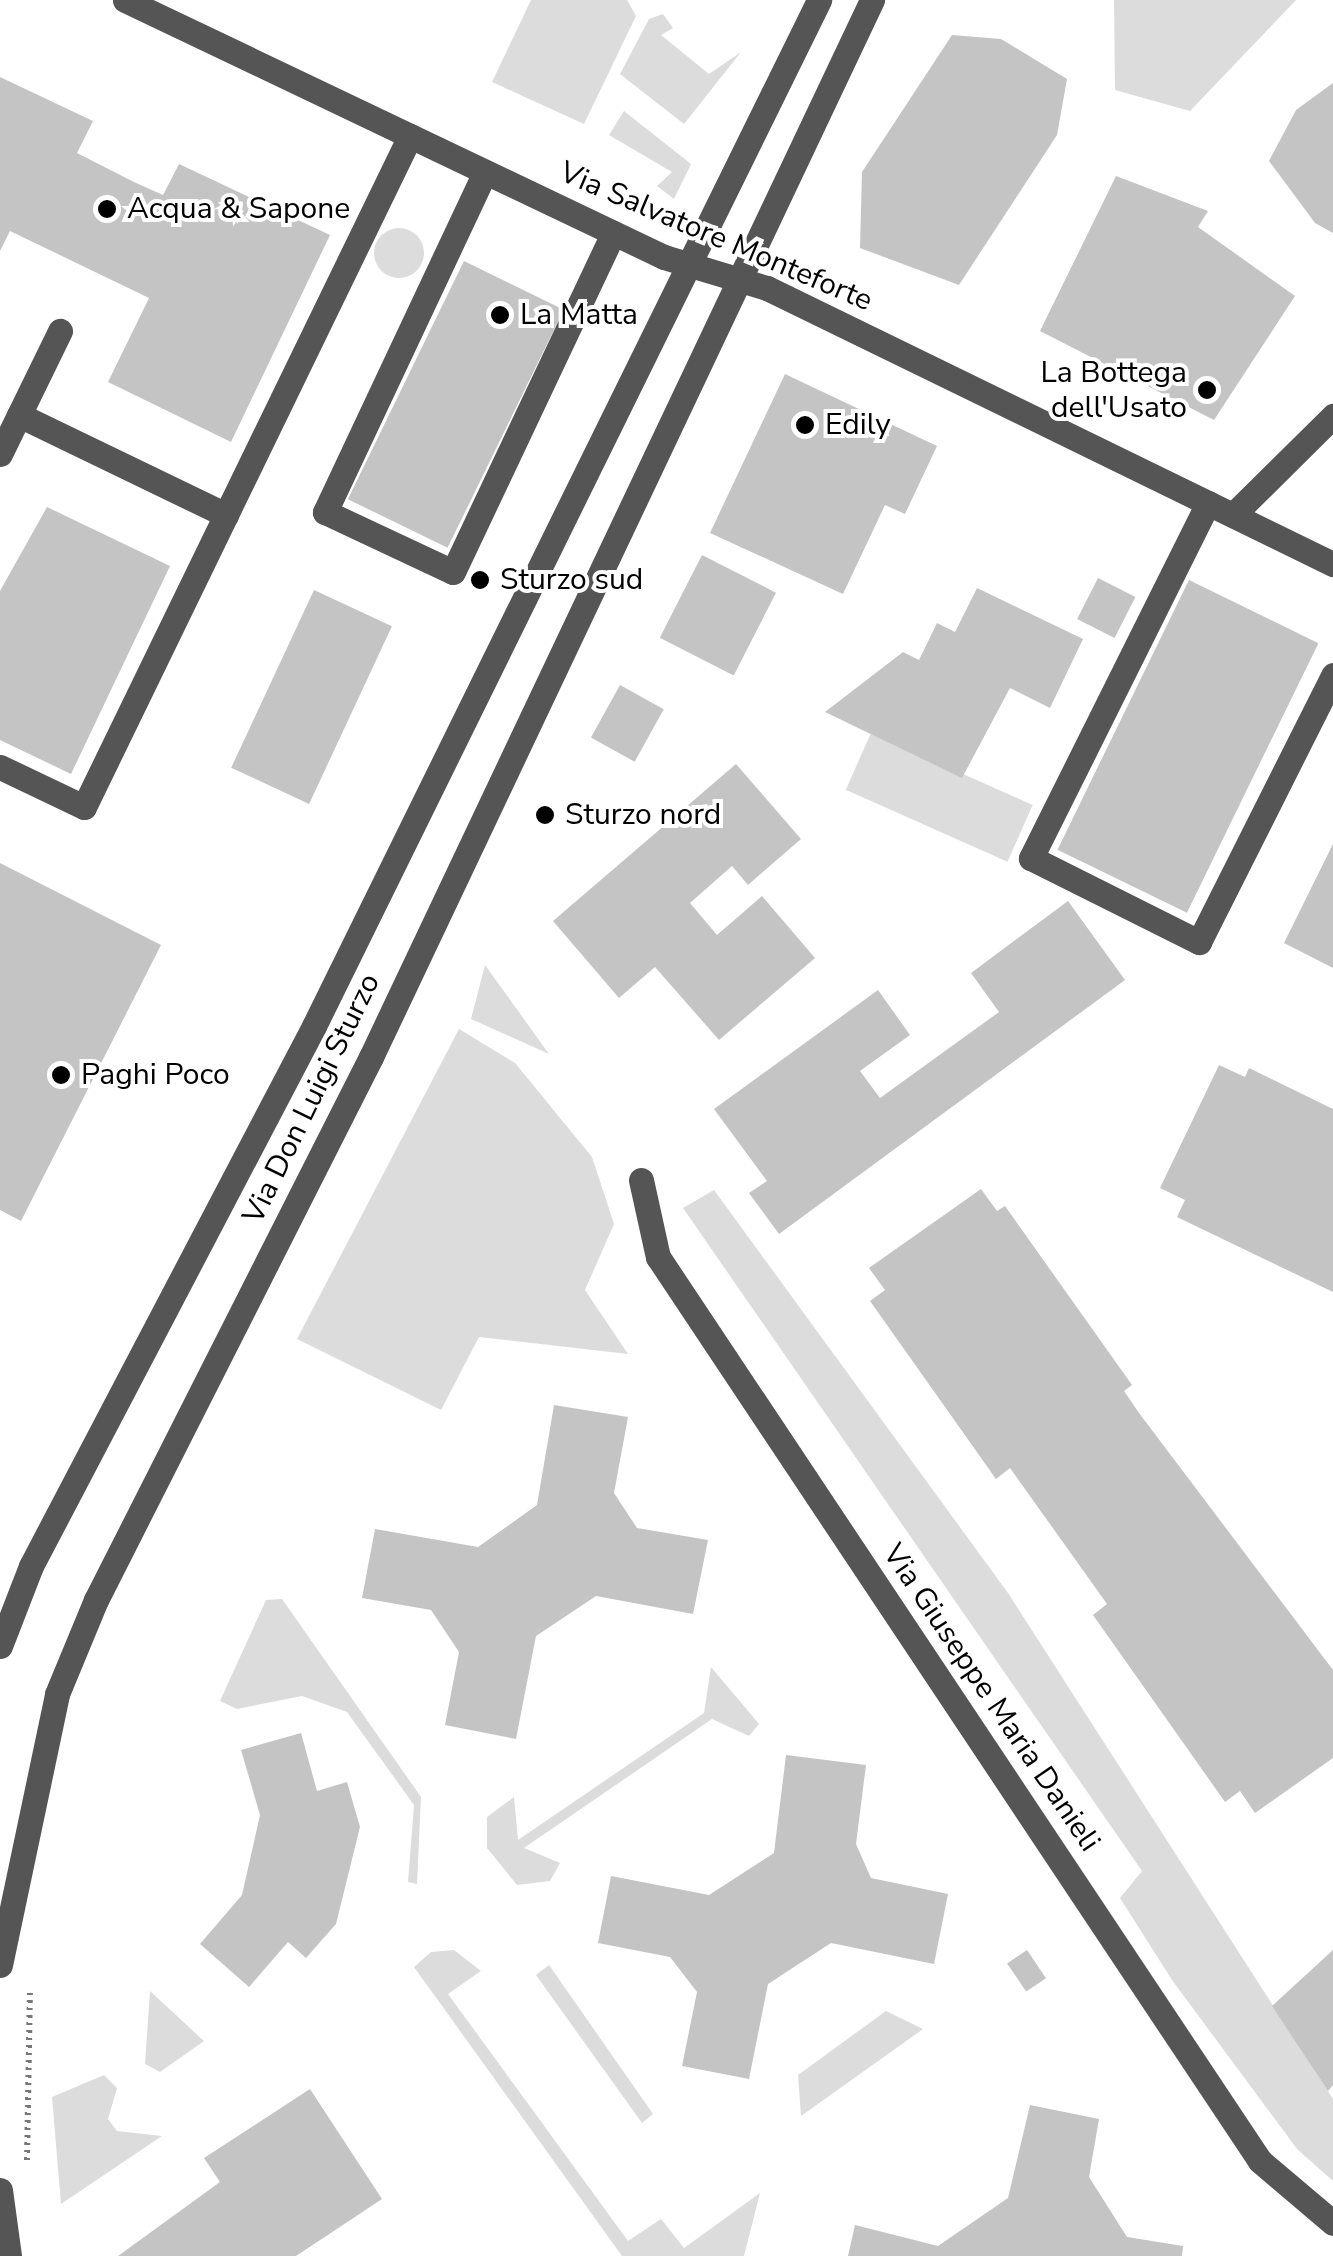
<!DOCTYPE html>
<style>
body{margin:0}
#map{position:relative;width:1333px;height:2256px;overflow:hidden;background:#fff;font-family:"Nunito Sans",sans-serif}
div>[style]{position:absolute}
.green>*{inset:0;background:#dcdcdc;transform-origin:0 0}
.round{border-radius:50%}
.building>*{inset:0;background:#c4c4c4;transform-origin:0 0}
.path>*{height:6px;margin-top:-3px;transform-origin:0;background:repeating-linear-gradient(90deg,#777 0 2.5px,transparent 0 7.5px)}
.minor>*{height:25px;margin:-12.5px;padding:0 12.5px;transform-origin:12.5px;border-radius:12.5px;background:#555}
.dots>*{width:28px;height:28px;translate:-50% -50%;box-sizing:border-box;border:5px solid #fff;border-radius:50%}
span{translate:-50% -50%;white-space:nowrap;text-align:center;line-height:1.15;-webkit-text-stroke:8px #fff;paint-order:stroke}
.poi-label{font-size:30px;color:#000}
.left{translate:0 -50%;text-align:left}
.right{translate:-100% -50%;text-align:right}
.street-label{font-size:30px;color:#000}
</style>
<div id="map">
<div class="green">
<div style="clip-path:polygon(531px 0,627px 0,636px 16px,584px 124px,492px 82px)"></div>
<div style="clip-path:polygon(1114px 0,1296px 0,1190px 111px,1115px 90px)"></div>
<div style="clip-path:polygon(663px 14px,673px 28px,661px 35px,709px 74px,741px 52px,684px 124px,620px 74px,649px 19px)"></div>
<div style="clip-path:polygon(624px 111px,691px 164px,674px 199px,657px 186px,672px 172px,609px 135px)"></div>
<div class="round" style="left:374px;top:228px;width:50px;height:50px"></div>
<div style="left:871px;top:733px;width:177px;height:62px;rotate:24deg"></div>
<div style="clip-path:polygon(485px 965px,549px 1054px,471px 1019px)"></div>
<div style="clip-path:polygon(459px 1029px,515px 1063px,592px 1157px,614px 1224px,585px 1290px,628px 1354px,479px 1337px,441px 1410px,297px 1339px)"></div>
<div style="clip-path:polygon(714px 1190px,1008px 1593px,1333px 2099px,1333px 2181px,1297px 2149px,1172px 1980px,1120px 1898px,1142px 1871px,683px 1208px)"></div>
<div style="clip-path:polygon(282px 1599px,421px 1797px,417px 1884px,408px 1882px,414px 1805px,347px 1712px,302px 1696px,237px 1709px,220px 1701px,266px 1600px)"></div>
<div style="clip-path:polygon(711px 1667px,759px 1724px,749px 1736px,712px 1719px,524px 1848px,560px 1863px,550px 1881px,517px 1885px,487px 1848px,487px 1817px,514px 1797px,518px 1840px,704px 1713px)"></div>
<div style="clip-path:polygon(454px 1950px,481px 1971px,448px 1994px,628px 2241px,661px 2219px,684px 2248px,760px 2193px,744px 2256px,622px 2256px,414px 1967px,431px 1952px)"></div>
<div style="clip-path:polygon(549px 1965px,653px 2114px,642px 2123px,536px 1975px)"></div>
<div style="clip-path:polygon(150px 1991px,204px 2041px,160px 2072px,145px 2064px)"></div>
<div style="clip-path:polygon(886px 2011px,923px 2029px,801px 2116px,798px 2075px)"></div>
<div style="clip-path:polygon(104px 2075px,117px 2088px,108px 2119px,117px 2131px,162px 2136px,61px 2204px,52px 2097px)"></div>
</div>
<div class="building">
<div style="clip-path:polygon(952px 35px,1001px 39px,1067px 79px,1057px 135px,959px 285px,860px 248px,862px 172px)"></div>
<div style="clip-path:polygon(0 77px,93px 121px,77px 153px,134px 182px,163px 195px,179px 164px,330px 235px,231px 442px,108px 382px,149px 298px,10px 231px,0 251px)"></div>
<div style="clip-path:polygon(1333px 83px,1333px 233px,1315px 223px,1269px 161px,1296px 110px)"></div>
<div style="clip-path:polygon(1116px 176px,1208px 211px,1198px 227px,1295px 296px,1214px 420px,1040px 331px)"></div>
<div style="left:464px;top:261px;width:111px;height:265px;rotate:26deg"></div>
<div style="clip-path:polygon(785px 374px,937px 446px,905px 514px,885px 505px,843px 594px,710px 533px)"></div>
<div style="clip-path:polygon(47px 507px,170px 566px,71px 774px,0 740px,0 591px)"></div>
<div style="left:702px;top:555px;width:83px;height:93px;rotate:27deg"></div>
<div style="left:1098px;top:578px;width:42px;height:46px;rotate:27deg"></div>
<div style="left:1189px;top:580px;width:144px;height:300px;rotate:26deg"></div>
<div style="clip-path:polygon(977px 588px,1083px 639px,1050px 708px,1010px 688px,962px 778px,825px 712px,903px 652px,919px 660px,937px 623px,955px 632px)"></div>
<div style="left:314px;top:590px;width:86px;height:196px;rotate:25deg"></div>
<div style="left:620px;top:685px;width:50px;height:60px;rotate:29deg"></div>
<div style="clip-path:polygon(736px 764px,801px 839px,748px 885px,732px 866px,690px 903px,717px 935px,762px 896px,815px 958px,719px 1040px,655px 967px,619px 998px,553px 921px)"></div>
<div style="clip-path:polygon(1333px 844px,1333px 968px,1284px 943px)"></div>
<div style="clip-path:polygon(0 863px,161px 945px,21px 1221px,0 1210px)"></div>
<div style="clip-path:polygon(1068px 901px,1125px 980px,779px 1234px,749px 1193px,767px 1181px,714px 1109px,878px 990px,910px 1035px,860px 1071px,880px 1098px,999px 1012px,971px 973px)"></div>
<div style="clip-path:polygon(1219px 1065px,1245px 1077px,1249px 1068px,1333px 1109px,1333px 1292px,1177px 1217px,1185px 1200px,1160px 1188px)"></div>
<div style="clip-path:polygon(981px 1189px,997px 1211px,1005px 1206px,1132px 1385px,1124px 1391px,1139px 1413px,1333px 1670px,1333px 1758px,1255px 1813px,1240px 1791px,1225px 1802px,1093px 1615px,1107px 1604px,1010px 1468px,996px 1479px,870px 1301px,885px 1290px,869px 1268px)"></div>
<div style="clip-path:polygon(554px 1405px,628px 1417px,614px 1493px,637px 1528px,708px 1540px,693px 1614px,596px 1596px,536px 1636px,516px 1739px,445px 1725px,459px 1652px,431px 1610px,362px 1598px,375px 1529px,478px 1547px,537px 1505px)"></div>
<div style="clip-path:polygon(301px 1733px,317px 1791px,347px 1782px,360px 1827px,336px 1924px,306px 1958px,288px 1942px,249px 1987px,200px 1944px,242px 1895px,260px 1815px,241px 1750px)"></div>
<div style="clip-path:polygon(786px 1755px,866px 1765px,856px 1844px,871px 1878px,948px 1894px,934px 1964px,831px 1943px,768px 1984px,749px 2079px,682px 2066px,697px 1992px,670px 1957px,598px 1943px,611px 1876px,709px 1895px,774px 1853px)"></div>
<div style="left:1027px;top:1950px;width:34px;height:24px;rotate:56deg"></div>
<div style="clip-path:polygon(1333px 1950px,1333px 2085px,1328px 2091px,1272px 2006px)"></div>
<div style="clip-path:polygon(310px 2089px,382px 2199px,296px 2256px,118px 2256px,220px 2182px,204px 2158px)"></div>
<div style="clip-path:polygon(1030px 2105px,1099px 2119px,1089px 2177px,1127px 2237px,1183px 2246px,1182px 2256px,848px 2256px,855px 2225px,938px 2246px,1008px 2198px)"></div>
</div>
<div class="path">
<div style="left:27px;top:2160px;width:167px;rotate:-89deg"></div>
</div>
<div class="minor">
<div style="left:125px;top:0;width:597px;rotate:25.49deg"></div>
<div style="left:664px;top:257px;width:108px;rotate:16.8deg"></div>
<div style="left:767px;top:288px;width:630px;rotate:26deg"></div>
<div style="left:485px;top:172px;width:376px;rotate:115.2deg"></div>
<div style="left:325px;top:512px;width:141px;rotate:25.1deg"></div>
<div style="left:453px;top:572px;width:375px;rotate:-64.7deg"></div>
<div style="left:19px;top:415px;width:230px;rotate:25.8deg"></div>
<div style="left:0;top:454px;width:137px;rotate:-64deg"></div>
<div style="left:1208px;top:503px;width:397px;rotate:116.5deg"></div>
<div style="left:1031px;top:858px;width:188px;rotate:26.6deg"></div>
<div style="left:1199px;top:942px;width:299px;rotate:-63.3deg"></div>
<div style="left:1233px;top:515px;width:141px;rotate:-44.7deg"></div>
<div style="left:0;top:767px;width:93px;rotate:25.5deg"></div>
<div style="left:84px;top:807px;width:746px;rotate:-64.09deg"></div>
<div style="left:641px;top:1180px;width:79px;rotate:77.6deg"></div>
<div style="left:658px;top:1257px;width:1086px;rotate:56.34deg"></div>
<div style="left:1260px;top:2161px;width:96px;rotate:40.3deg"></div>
<div style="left:0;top:1646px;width:86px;rotate:-68.8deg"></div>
<div style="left:31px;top:1566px;width:610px;rotate:-62.34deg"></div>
<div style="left:314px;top:1026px;width:1144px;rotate:-63.79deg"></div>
<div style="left:0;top:1965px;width:277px;rotate:-78.1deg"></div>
<div style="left:57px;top:1694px;width:102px;rotate:-67.5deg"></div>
<div style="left:96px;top:1600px;width:609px;rotate:-63.14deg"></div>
<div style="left:371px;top:1057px;width:1170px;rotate:-64.64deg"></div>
<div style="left:0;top:2190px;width:67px;rotate:82.2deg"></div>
</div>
<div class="dots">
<div style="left:107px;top:209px;background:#000"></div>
<div style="left:500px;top:315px;background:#000"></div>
<div style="left:1207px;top:390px;background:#000"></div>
<div style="left:805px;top:425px;background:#000"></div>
<div style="left:480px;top:580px;background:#000"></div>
<div style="left:545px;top:815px;background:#000"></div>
<div style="left:61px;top:1075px;background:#000"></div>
</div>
<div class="poi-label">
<span class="left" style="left:127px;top:209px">Acqua &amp; Sapone</span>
<span class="left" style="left:520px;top:315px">La Matta</span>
<span class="right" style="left:1187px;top:390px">La Bottega<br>dell'Usato</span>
<span class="left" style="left:825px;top:425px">Edily</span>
<span class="left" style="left:500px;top:580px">Sturzo sud</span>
<span class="left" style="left:565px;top:815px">Sturzo nord</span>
<span class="left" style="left:81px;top:1075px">Paghi Poco</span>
</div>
<div class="street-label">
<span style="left:716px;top:237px;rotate:23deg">Via Salvatore Monteforte</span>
<span style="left:312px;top:1099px;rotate:-64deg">Via Don Luigi Sturzo</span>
<span style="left:991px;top:1698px;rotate:56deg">Via Giuseppe Maria Danieli</span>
</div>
</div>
